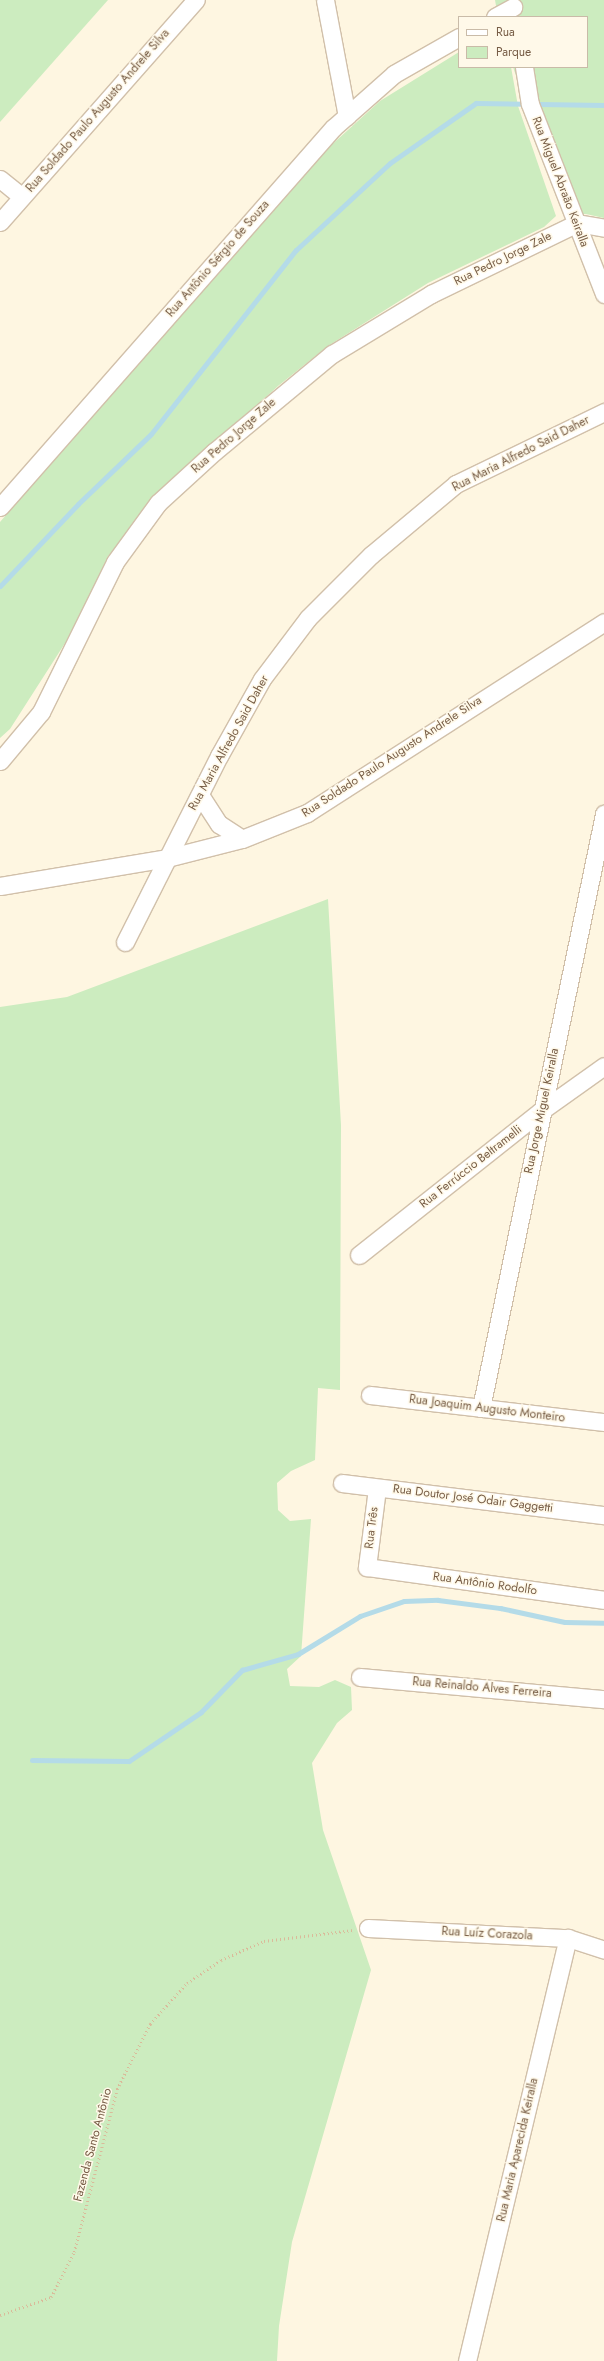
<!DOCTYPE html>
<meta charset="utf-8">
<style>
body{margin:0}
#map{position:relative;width:604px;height:2361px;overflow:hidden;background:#fef6e1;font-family:Jost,sans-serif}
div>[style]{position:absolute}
.green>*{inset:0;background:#ccecbf}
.stream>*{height:5px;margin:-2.5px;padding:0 2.5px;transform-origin:2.5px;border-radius:2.5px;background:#b4dbe8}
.path>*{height:2.5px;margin-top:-1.25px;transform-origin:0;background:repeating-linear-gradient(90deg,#daba9a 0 1px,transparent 0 4px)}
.roads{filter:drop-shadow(1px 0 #d1c0aa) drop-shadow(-1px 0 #d1c0aa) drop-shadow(0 1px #d1c0aa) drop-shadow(0 -1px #d1c0aa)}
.minor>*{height:17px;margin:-8.5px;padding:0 8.5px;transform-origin:8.5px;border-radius:8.5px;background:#fff}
span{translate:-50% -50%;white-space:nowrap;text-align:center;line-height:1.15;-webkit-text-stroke:3px #fff9e9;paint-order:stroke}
.street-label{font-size:12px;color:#775d46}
.legend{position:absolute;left:458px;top:16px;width:130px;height:52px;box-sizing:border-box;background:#fff9e9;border:1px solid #c9bba8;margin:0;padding:5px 7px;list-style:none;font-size:12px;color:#775d46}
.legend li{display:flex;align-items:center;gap:8px;height:20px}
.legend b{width:20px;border:1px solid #c9bba8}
</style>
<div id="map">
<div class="green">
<div style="clip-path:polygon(0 0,108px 0,0 122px)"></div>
<div style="clip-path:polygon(495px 0,604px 0,604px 218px,586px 214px,563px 214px,513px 67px,587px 67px,587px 17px,498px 17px)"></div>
<div style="clip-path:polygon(459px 52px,459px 67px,511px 67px,518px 106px,556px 216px,544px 227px,428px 283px,328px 346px,278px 386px,179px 477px,108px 556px,76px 626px,10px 729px,0 738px,0 522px,327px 149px,380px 101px)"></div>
<div style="clip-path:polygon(328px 899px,341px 1125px,340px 1390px,318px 1388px,315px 1460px,291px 1471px,277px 1483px,278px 1510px,290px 1521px,311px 1519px,301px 1656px,287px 1669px,290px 1686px,319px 1687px,335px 1680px,351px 1687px,352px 1710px,337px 1723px,312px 1763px,323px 1830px,371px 1970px,292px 2242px,279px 2326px,277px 2361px,0 2361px,0 1007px,67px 997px)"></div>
</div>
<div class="stream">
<div style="left:0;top:586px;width:113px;rotate:-46.4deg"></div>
<div style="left:78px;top:504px;width:101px;rotate:-43.8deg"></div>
<div style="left:151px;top:434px;width:234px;rotate:-51.8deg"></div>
<div style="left:296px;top:250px;width:128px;rotate:-42.8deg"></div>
<div style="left:390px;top:163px;width:105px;rotate:-34.9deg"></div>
<div style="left:476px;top:103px;width:128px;rotate:0.9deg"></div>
<div style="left:32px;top:1760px;width:97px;rotate:0.6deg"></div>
<div style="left:129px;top:1761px;width:87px;rotate:-34.2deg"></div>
<div style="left:201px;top:1712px;width:59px;rotate:-45.7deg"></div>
<div style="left:242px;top:1670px;width:58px;rotate:-15.9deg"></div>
<div style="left:298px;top:1654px;width:73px;rotate:-31.5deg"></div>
<div style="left:360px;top:1616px;width:46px;rotate:-18.8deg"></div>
<div style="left:404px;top:1601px;width:34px;rotate:-2deg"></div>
<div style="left:438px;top:1600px;width:63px;rotate:7.4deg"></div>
<div style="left:500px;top:1608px;width:66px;rotate:12.2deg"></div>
<div style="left:565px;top:1622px;width:39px;rotate:1deg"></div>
</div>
<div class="path">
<div style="left:0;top:2315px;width:54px;rotate:-19.4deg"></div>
<div style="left:51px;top:2297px;width:51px;rotate:-62.9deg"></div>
<div style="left:74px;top:2252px;width:169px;rotate:-75.2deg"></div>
<div style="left:117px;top:2089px;width:73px;rotate:-63.1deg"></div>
<div style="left:150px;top:2024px;width:55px;rotate:-47.9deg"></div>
<div style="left:187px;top:1983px;width:41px;rotate:-34.1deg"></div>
<div style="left:221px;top:1960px;width:47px;rotate:-23.8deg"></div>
<div style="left:264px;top:1941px;width:90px;rotate:-7deg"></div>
</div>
<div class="roads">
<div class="minor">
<div style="left:325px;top:0;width:118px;rotate:79.3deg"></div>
<div style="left:495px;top:17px;width:21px;rotate:-29deg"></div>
<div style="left:524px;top:67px;width:37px;rotate:81deg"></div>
<div style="left:530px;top:104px;width:204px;rotate:68.7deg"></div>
<div style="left:0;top:179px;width:28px;rotate:39deg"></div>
<div style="left:0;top:222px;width:296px;rotate:-48.6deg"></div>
<div style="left:0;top:507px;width:505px;rotate:-48.7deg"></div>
<div style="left:333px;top:128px;width:81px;rotate:-41.5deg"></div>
<div style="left:394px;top:74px;width:75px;rotate:-29.6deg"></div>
<div style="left:0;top:761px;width:64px;rotate:-50.1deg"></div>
<div style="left:41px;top:712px;width:167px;rotate:-63.7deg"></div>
<div style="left:115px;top:562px;width:73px;rotate:-53.9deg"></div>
<div style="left:158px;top:503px;width:77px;rotate:-42.4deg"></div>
<div style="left:215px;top:451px;width:152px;rotate:-39.7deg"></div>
<div style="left:332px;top:354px;width:116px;rotate:-31.2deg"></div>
<div style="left:431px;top:294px;width:162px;rotate:-25.9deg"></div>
<div style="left:577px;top:223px;width:27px;rotate:10deg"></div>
<div style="left:200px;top:795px;width:35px;rotate:57deg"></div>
<div style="left:219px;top:824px;width:27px;rotate:33deg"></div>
<div style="left:0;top:886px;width:169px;rotate:-9.5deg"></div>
<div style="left:167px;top:858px;width:77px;rotate:-14.2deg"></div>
<div style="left:242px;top:839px;width:70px;rotate:-21.8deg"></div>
<div style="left:307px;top:813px;width:353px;rotate:-32.7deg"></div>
<div style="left:125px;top:942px;width:208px;rotate:-63.2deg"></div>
<div style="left:219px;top:756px;width:88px;rotate:-60.8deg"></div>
<div style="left:262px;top:679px;width:76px;rotate:-53deg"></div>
<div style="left:308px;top:618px;width:89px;rotate:-45deg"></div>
<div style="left:371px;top:555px;width:111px;rotate:-39.9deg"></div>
<div style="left:456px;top:484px;width:165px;rotate:-25.9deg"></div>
<div style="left:359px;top:1255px;width:232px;rotate:-38.4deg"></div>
<div style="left:541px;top:1111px;width:77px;rotate:-35.5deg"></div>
<div style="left:370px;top:1395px;width:236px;rotate:6.6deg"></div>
<div style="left:481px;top:1408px;width:607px;rotate:-78.3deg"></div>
<div style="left:342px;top:1483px;width:264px;rotate:7deg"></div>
<div style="left:377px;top:1488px;width:80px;rotate:97.2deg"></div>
<div style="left:367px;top:1567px;width:239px;rotate:7.9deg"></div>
<div style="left:360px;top:1677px;width:245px;rotate:5.2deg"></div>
<div style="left:368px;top:1928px;width:200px;rotate:2.9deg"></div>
<div style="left:568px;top:1938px;width:38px;rotate:18deg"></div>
<div style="left:467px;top:2361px;width:435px;rotate:-76.6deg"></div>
</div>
</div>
<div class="street-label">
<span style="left:98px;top:111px;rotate:-49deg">Rua Soldado Paulo Augusto Andrele Silva</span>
<span style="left:560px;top:182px;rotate:69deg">Rua Miguel Abraão Keiralla</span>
<span style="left:218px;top:259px;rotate:-49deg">Rua Antônio Sérgio de Souza</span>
<span style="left:503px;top:259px;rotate:-26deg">Rua Pedro Jorge Zale</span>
<span style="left:234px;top:436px;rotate:-41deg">Rua Pedro Jorge Zale</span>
<span style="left:521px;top:454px;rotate:-27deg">Rua Maria Alfredo Said Daher</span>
<span style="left:229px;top:743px;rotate:-61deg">Rua Maria Alfredo Said Daher</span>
<span style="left:392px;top:757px;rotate:-33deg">Rua Soldado Paulo Augusto Andrele Silva</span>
<span style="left:542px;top:1111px;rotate:-78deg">Rua Jorge Miguel Keiralla</span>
<span style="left:471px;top:1167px;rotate:-38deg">Rua Ferrúccio Beltramelli</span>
<span style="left:487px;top:1409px;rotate:7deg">Rua Joaquim Augusto Monteiro</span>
<span style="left:473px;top:1499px;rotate:7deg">Rua Doutor José Odair Gaggetti</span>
<span style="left:372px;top:1528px;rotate:-83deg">Rua Três</span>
<span style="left:485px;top:1584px;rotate:8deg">Rua Antônio Rodolfo</span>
<span style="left:482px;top:1688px;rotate:5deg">Rua Reinaldo Alves Ferreira</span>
<span style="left:487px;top:1934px;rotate:3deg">Rua Luíz Corazola</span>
<span style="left:93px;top:2145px;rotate:-75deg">Fazenda Santo Antônio</span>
<span style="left:518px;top:2150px;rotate:-77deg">Rua Maria Aparecida Keiralla</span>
</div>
<ul class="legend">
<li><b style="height:5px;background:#fff"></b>Rua</li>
<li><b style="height:11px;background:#ccecbf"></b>Parque</li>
</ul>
</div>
